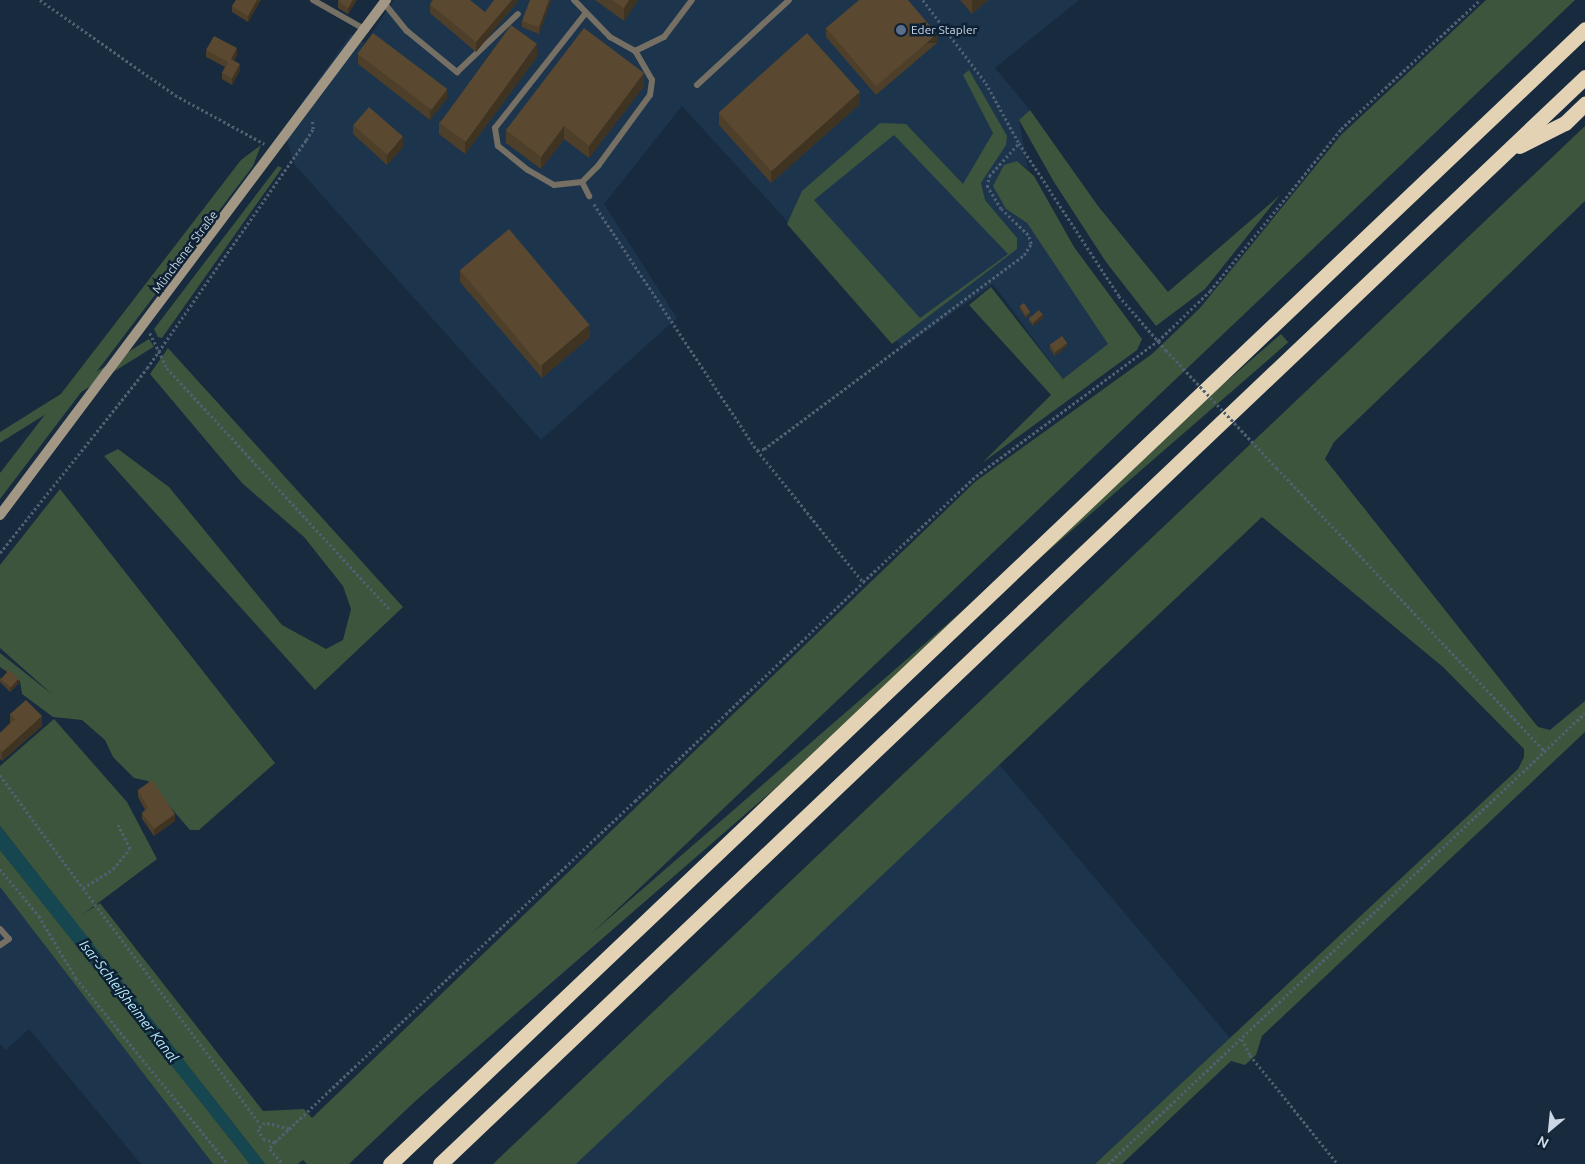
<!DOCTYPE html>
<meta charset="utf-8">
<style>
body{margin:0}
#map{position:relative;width:1585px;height:1164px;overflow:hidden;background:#172a3e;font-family:Ubuntu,sans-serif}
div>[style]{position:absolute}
.built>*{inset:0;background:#1c344c}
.green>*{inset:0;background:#3d553c;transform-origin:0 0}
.water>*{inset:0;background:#16464f}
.path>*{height:2.5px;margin-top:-1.25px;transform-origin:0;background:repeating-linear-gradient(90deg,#4f6072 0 2.5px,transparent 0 5px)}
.lane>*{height:6px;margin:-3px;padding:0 3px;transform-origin:3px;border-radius:3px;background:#766f63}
.secondary>*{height:10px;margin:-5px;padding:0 5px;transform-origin:5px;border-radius:5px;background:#a29784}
.highway>*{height:15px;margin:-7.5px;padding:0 7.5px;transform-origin:7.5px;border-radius:7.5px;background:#e3d2b3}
.path-bridge>*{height:2.5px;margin-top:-1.25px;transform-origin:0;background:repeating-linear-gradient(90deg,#4f6072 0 2.5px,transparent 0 5px)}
.wall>*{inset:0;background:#4d3f29}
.shaded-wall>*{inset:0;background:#3f3322;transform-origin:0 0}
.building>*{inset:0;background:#5a4930;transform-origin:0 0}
.dots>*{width:14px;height:14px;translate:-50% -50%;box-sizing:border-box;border:2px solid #0e2034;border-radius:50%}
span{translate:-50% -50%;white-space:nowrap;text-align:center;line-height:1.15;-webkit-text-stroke:5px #0e2034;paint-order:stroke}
.poi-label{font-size:12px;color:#cbd7e4}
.left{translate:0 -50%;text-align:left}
.street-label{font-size:12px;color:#cbd7e4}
.water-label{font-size:14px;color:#b8eefa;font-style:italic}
.north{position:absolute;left:1525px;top:1104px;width:50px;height:50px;-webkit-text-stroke:4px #0e2034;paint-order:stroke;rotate:208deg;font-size:14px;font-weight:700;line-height:20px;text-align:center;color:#cbd7e4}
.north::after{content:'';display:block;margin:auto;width:18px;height:22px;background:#cbd7e4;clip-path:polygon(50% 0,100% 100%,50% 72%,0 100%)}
</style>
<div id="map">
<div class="built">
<div style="clip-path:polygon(394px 0,1079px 0,995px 68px,1030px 110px,1019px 120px,1028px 169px,1017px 161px,1006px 209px,1027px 223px,1109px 344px,1063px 379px,993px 284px,903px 348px,682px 106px,604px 204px,677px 318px,541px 440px,295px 165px,283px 129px,351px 34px,365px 43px)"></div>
<div style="clip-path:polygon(998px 763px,1230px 1038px,1095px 1164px,576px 1164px)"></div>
<div style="clip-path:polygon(0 887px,213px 1164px,141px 1164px,29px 1029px,6px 1050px,0 1044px)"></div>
</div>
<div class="green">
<div style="clip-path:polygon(1486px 0,1575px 0,349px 1164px,307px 1164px,303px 1160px,298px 1164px,265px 1164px,0 826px,0 766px,54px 719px,127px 802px,157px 859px,82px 915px,100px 903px,263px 1111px,304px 1109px,312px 1118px,976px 481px,1152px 354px,1200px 308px,1341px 135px)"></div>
<div style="clip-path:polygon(evenodd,969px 70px,1007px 136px,1006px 145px,981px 183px,985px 200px,1017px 238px,1017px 249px,892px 344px,787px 224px,802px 191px,880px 123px,906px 124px,963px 184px,993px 133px,963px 75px,969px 70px,894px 135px,1008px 254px,920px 318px,814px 200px,894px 135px)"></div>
<div style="clip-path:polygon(1030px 110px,1098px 206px,1168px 292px,1280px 195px,1205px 289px,1156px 326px,1106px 262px,1054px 182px,1019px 120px)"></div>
<div style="clip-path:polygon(1585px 126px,1585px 201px,1334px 442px,1325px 459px,1538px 727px,1550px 730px,1585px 701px,1585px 732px,1262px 1036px,1256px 1055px,1245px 1065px,1231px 1061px,1122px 1164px,1095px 1164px,1518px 769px,1524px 757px,1524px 749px,1443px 667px,1262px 517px,576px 1164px,493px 1164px)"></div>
<div style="clip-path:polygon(261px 145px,253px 166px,0 499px,0 473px,241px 160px)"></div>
<div style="clip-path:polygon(1017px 161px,1034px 176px,1074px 247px,1142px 339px,1137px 350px,982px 463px,1051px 395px,969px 305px,991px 287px,1063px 379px,1108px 344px,1027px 223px,1006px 209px,993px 186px,1004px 165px)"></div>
<div style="clip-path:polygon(278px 166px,282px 168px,162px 338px,158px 337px,154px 329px)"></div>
<div style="left:1281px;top:334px;width:11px;height:1205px;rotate:49deg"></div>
<div style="left:149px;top:339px;width:9px;height:243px;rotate:58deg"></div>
<div style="clip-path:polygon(168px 348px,403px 607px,315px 690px,104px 456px,118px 449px,169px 487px,282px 625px,326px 649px,343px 640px,351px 609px,343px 586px,304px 537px,242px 483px,150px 374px)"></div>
<div style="clip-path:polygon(60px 489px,275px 763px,199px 830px,190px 830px,148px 781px,134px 778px,113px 757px,105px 740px,82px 720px,53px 717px,22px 694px,20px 681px,0 667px,0 653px,53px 695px,0 648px,0 565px)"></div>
<div style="clip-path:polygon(0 850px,57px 920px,250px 1164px,213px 1164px,0 887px)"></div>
</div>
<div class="water">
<div style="clip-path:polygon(0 826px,71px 916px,265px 1164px,250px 1164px,0 850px)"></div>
</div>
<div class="path">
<div style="left:40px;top:0;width:165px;rotate:35.1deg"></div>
<div style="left:175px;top:95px;width:102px;rotate:28.6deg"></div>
<div style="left:923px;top:0;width:104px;rotate:52.8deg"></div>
<div style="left:986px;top:83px;width:68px;rotate:61.2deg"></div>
<div style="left:1019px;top:143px;width:183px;rotate:56.8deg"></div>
<div style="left:1119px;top:296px;width:72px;rotate:49deg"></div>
<div style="left:594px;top:204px;width:295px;rotate:56.5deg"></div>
<div style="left:757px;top:450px;width:7px;rotate:-8deg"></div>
<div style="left:764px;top:449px;width:324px;rotate:-36.7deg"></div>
<div style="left:1024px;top:255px;width:13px;rotate:-58deg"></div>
<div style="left:1031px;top:244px;width:9px;rotate:-108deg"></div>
<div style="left:1028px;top:235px;width:37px;rotate:-136deg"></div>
<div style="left:1001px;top:209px;width:26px;rotate:-122deg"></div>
<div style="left:987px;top:187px;width:11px;rotate:-80deg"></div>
<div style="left:989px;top:176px;width:45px;rotate:-47.7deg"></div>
<div style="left:150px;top:333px;width:39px;rotate:64deg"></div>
<div style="left:167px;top:368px;width:329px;rotate:47.3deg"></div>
<div style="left:757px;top:450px;width:169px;rotate:51.2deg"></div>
<div style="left:1277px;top:468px;width:390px;rotate:46.6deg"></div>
<div style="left:0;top:553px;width:236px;rotate:-51.5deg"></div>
<div style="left:147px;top:368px;width:278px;rotate:-55.1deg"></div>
<div style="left:306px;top:140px;width:13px;rotate:-58deg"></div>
<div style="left:313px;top:129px;width:8px;rotate:-97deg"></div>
<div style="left:0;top:775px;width:140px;rotate:53.7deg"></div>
<div style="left:83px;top:888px;width:36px;rotate:-32deg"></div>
<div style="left:113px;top:869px;width:26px;rotate:-50deg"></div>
<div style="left:130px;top:849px;width:27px;rotate:-117deg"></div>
<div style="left:0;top:869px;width:61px;rotate:50.3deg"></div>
<div style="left:39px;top:916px;width:72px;rotate:59.2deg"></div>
<div style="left:76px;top:978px;width:240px;rotate:50.7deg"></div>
<div style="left:83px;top:888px;width:295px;rotate:53.1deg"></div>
<div style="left:1242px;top:1039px;width:18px;rotate:63deg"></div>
<div style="left:1250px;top:1055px;width:140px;rotate:51.1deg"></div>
<div style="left:289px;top:1129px;width:25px;rotate:-166deg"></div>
<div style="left:265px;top:1123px;width:9px;rotate:139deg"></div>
<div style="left:258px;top:1129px;width:11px;rotate:63deg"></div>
<div style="left:263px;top:1139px;width:12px;rotate:14deg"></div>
<div style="left:275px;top:1142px;width:19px;rotate:-43deg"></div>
<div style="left:289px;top:1129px;width:477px;rotate:-43.5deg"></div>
<div style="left:635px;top:801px;width:316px;rotate:-43.8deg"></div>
<div style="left:863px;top:582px;width:155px;rotate:-43.2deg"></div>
<div style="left:976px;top:476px;width:227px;rotate:-36.6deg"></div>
<div style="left:1158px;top:341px;width:72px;rotate:-43.9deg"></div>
<div style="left:1210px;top:291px;width:208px;rotate:-51deg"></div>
<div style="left:1341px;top:129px;width:190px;rotate:-42.9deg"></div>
<div style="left:275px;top:1142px;width:9px;rotate:126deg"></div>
<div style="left:270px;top:1149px;width:20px;rotate:49deg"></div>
<div style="left:1108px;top:1164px;width:656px;rotate:-43.4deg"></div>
</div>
<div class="lane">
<div style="left:313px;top:0;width:61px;rotate:29.5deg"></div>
<div style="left:574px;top:0;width:52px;rotate:45.8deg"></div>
<div style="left:610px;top:37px;width:29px;rotate:29deg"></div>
<div style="left:635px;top:51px;width:32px;rotate:-26deg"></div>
<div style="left:664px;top:37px;width:46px;rotate:-52.9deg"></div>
<div style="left:384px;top:3px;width:36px;rotate:51deg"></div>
<div style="left:407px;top:31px;width:65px;rotate:39.4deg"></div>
<div style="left:457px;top:72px;width:84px;rotate:-43.6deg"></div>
<div style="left:585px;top:14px;width:145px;rotate:128.3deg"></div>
<div style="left:495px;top:128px;width:18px;rotate:81deg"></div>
<div style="left:498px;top:146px;width:38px;rotate:39deg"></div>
<div style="left:528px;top:170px;width:30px;rotate:30deg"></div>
<div style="left:554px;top:185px;width:28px;rotate:-6deg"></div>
<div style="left:582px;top:182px;width:23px;rotate:-45deg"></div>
<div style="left:598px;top:166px;width:88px;rotate:-53.8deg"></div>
<div style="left:650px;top:95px;width:15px;rotate:-82deg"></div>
<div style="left:652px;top:80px;width:34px;rotate:-120deg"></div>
<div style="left:697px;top:85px;width:125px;rotate:-42.7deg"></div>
<div style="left:582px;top:182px;width:16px;rotate:63deg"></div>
<div style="left:0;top:929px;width:13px;rotate:48deg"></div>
<div style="left:9px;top:939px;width:11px;rotate:146deg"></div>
</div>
<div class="secondary">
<div style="left:0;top:515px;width:644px;rotate:-53.15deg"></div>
</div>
<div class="highway">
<div style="left:1519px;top:146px;width:51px;rotate:-26.6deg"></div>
<div style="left:1565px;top:123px;width:28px;rotate:-44deg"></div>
<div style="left:390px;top:1164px;width:1648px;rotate:-43.52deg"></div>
<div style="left:440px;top:1164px;width:1579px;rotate:-43.51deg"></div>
</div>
<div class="path-bridge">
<div style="left:1166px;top:350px;width:162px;rotate:46.8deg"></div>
</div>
<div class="wall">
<div style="clip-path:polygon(236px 0,261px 0,248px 22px,232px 12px,232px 6px)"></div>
<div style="clip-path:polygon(357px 0,348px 14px,338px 8px,338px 1px)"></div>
<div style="clip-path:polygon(518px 0,518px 1px,476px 52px,430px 13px,430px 4px,485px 12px)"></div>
<div style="clip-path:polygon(551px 0,539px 34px,522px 27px,522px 21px)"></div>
<div style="clip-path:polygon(595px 0,638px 0,624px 21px)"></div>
<div style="clip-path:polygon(960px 0,988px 0,972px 14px)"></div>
<div style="clip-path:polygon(826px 28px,937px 43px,876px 95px,826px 37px)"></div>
<div style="clip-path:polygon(206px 50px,237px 55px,234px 61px,240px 70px,232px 85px,222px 79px,222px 73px,225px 67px,206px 57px)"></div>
<div style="clip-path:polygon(358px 54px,447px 98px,430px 120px,358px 64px)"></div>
<div style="clip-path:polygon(537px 57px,465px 154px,439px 134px,439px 122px)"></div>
<div style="clip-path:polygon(644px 86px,589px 158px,564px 139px,541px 169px,506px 143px,506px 130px)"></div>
<div style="clip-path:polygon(860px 104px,771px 183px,719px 125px,719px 113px)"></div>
<div style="clip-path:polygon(353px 125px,403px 147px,387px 165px,353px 134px)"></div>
<div style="clip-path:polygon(460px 270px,590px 337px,542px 378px,460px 282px)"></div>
<div style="clip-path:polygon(1020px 306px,1030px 315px,1026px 318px,1020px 309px)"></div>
<div style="clip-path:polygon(1029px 318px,1043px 318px,1033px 326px,1029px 321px)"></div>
<div style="clip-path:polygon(1050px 345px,1067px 346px,1055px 356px,1050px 349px)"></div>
<div style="clip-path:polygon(0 678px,19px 683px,10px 692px,0 682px)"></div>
<div style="clip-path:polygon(10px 714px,42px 726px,2px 761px,0 759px,0 733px,10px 723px)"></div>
<div style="clip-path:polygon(138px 790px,175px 821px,154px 836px,142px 819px,142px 813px,145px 810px,138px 797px)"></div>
</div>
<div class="shaded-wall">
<div style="clip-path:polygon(257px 0,261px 0,248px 22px,248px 16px)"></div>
<div style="clip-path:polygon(353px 0,357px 0,348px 14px,348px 8px)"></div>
<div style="clip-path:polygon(512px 0,518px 0,518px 1px,476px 52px,476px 42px)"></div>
<div style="clip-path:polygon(549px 0,551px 0,551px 1px,539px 34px,539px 27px)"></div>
<div style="clip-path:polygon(629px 0,638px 0,624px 21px,624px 8px)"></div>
<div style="clip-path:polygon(974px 0,988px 0,972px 14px,972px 1px)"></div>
<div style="left:937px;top:34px;width:9px;height:80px;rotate:90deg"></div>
<div style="clip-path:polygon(537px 44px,537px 57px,465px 154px,465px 141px)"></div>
<div style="clip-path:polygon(237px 48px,237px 55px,231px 66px,231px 59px)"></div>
<div style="clip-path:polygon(240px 64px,240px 70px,232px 85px,232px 78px)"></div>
<div style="clip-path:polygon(644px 73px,644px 86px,589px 158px,589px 146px)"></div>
<div style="clip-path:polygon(447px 89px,447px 98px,430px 120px,430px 110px)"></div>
<div style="clip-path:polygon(860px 91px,860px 104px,771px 183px,771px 171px)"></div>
<div style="clip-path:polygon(564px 126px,564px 139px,541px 169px,541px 157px)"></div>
<div style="clip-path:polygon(403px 137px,403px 147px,387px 165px,387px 155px)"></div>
<div style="clip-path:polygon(1030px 312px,1030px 315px,1026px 318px,1026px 315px)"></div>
<div style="clip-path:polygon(1043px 315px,1043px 318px,1033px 326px,1033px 323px)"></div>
<div style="clip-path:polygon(590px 324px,590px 337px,542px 378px,542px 365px)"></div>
<div style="clip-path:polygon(1067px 343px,1067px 346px,1055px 356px,1055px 352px)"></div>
<div style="clip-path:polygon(19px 679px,19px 683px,10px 692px,10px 688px)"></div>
<div style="clip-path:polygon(42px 716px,42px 726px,2px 761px,2px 752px)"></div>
<div style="clip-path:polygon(175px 814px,175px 821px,154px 836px,154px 829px)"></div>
</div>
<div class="building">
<div style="clip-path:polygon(236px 0,257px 0,248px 16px,232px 6px)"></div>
<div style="clip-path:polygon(339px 0,353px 0,348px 8px,338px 1px)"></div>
<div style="clip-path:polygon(433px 0,470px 0,485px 12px,494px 0,512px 0,476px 42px,430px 4px)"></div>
<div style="clip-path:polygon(530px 0,549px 0,539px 27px,522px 21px)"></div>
<div style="clip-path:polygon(612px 0,629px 0,624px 8px)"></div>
<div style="clip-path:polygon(859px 0,908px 0,937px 34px,876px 86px,826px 28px)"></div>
<div style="left:511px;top:25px;width:32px;height:121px;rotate:36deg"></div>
<div style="clip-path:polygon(584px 28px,644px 73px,589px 146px,564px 126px,541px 157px,506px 130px)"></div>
<div style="left:373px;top:33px;width:93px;height:26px;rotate:37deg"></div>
<div style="left:807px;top:33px;width:79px;height:119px;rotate:48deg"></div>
<div style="clip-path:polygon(214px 36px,237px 48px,231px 59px,240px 64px,232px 78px,222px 73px,228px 62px,206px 50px)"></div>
<div style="left:369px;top:107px;width:45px;height:24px;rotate:41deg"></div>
<div style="left:509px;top:229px;width:125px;height:64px;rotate:50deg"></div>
<div style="left:1024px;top:303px;width:11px;height:5px;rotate:56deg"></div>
<div style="left:1039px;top:310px;width:6px;height:13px;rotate:51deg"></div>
<div style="left:1062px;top:336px;width:9px;height:15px;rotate:54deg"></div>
<div style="left:9px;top:670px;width:13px;height:12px;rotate:42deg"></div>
<div style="clip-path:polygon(26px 700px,42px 716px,2px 752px,0 749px,0 733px,15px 719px,10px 714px)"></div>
<div style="clip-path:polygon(152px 780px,175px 814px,154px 829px,142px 813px,148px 808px,138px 790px)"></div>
</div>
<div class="dots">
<div style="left:901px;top:30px;background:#5c6f8a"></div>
</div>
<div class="poi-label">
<span class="left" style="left:911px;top:30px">Eder Stapler</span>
</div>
<div class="street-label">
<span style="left:185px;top:252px;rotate:-53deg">Münchener Straße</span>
</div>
<div class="water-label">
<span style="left:129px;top:1001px;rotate:52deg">Isar-Schleißheimer Kanal</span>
</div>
<div class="north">N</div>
</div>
